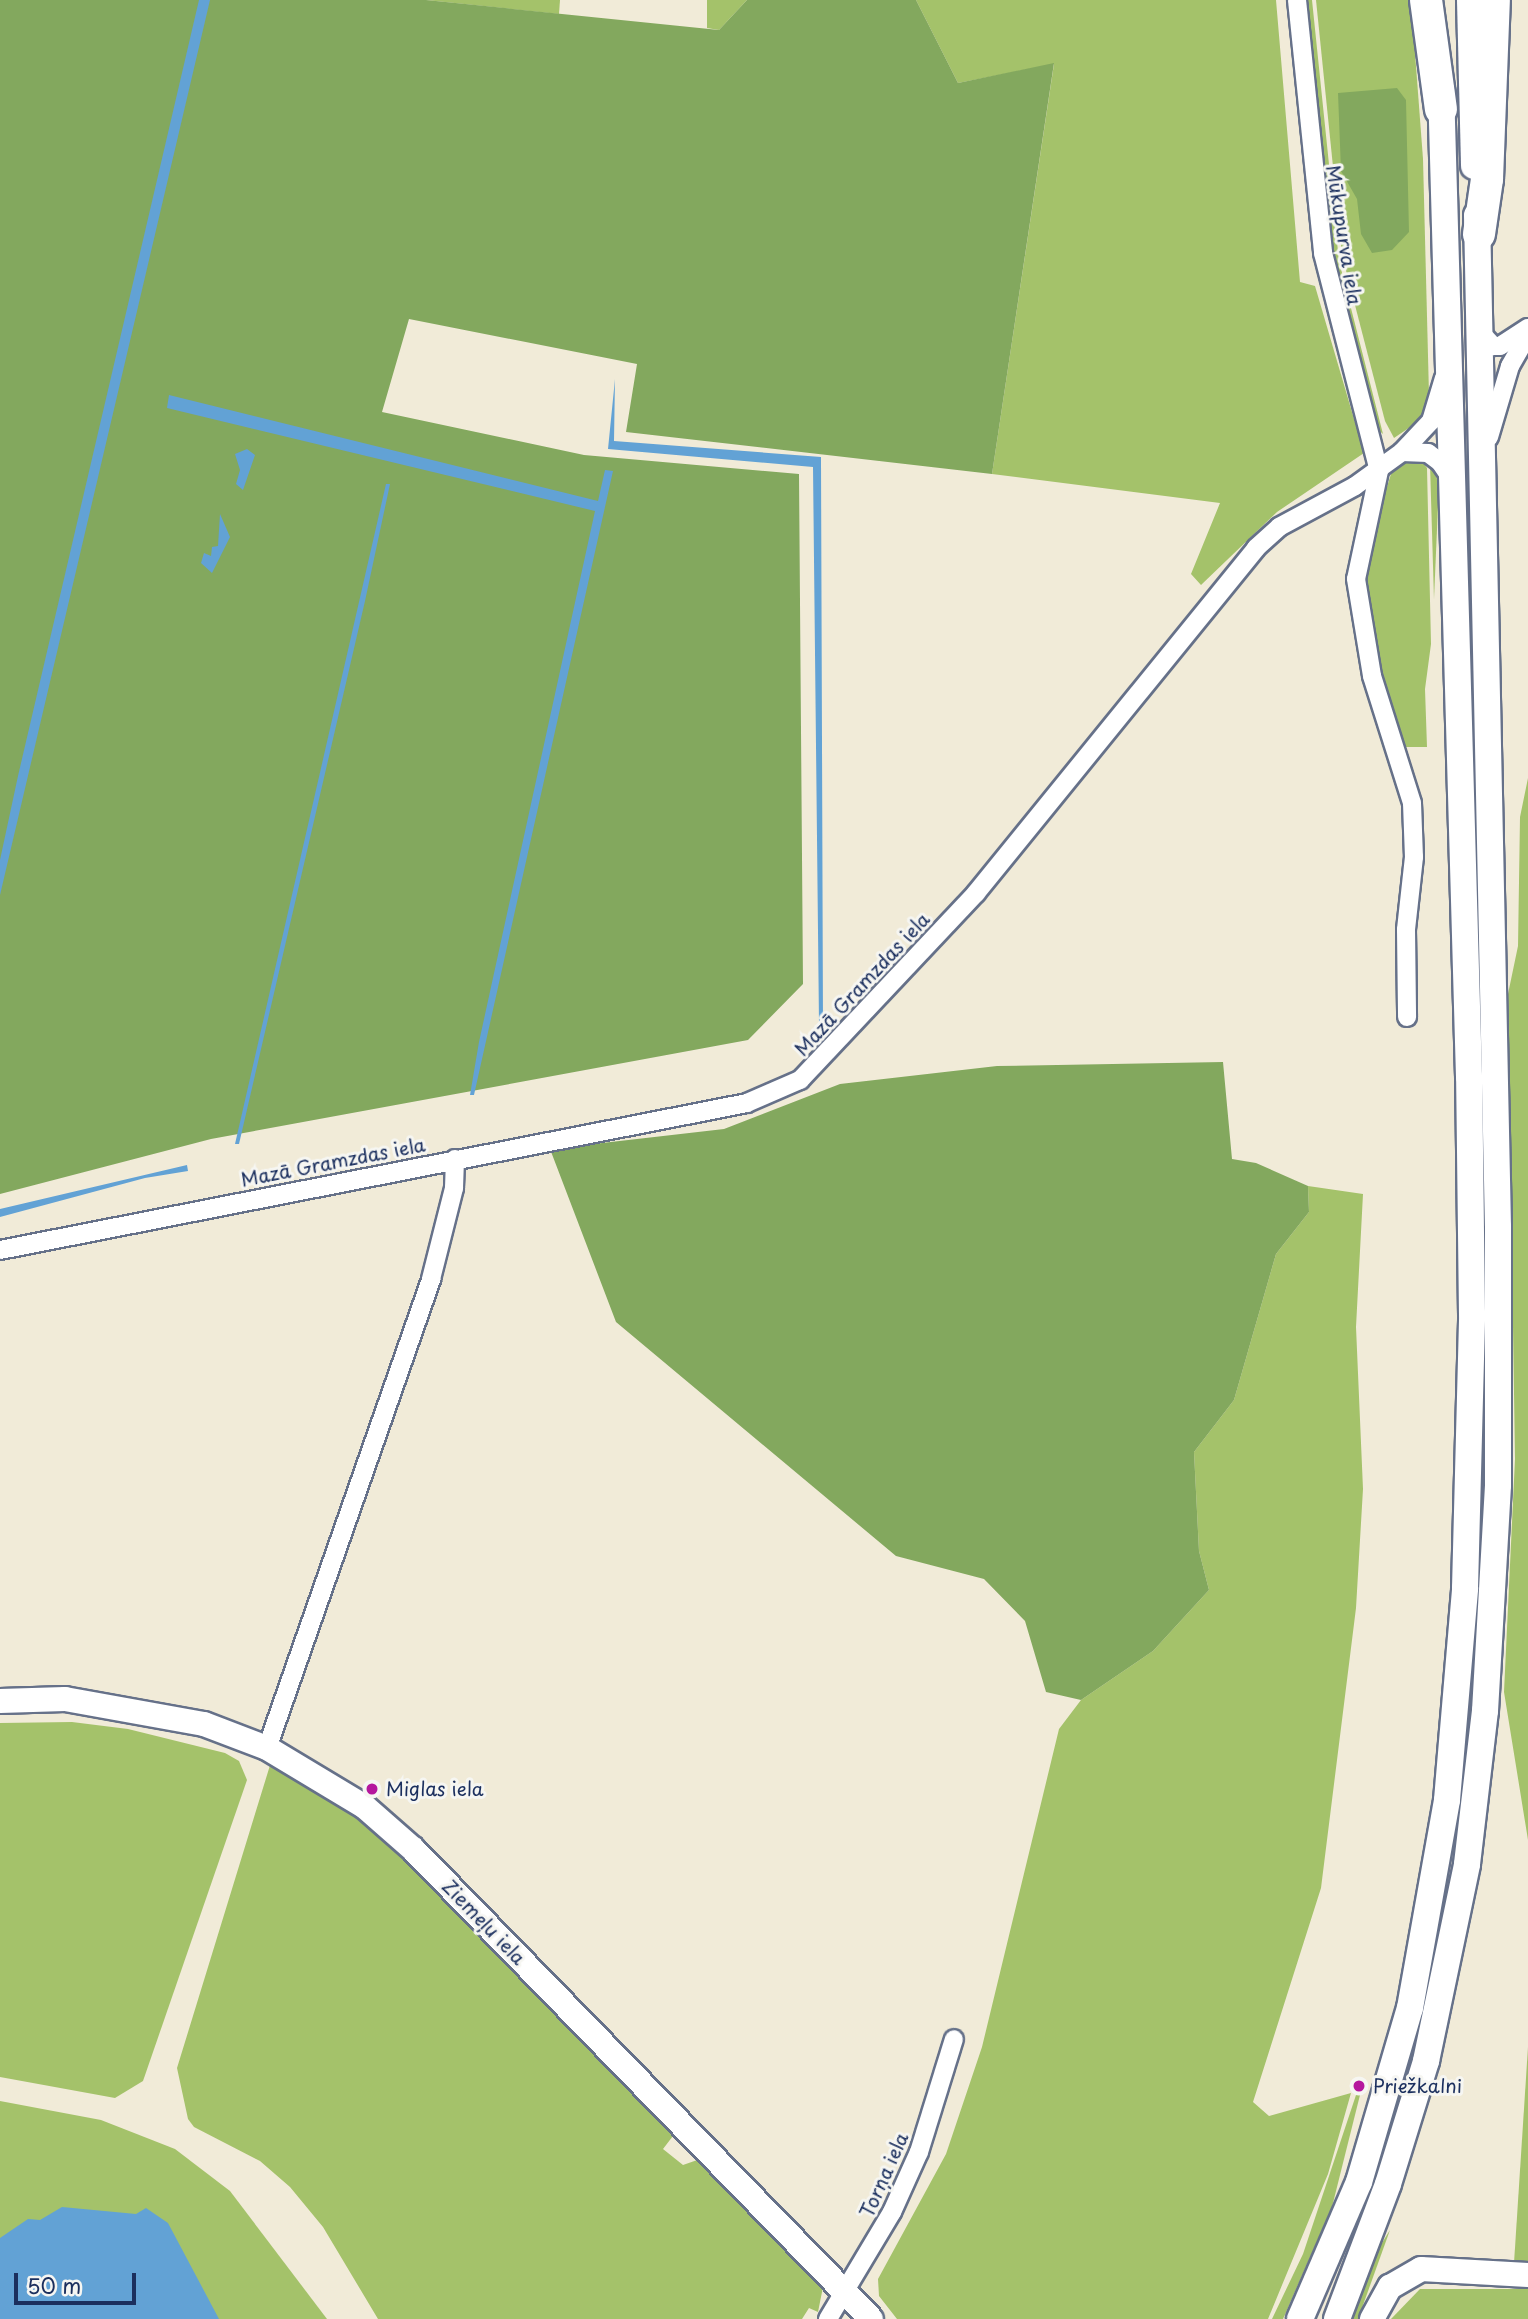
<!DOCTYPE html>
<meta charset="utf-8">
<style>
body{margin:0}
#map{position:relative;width:1528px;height:2319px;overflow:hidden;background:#f1ebd8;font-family:"Playpen Sans",sans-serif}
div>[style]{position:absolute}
.green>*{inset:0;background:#a4c26a}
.forest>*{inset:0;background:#83a85e}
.water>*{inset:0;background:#62a2d5}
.roads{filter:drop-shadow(2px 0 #667189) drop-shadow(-2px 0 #667189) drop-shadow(0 2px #667189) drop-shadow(0 -2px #667189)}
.street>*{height:18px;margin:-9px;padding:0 9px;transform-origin:9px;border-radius:9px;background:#fff}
.secondary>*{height:24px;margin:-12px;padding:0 12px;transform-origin:12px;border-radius:12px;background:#fff}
.primary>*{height:26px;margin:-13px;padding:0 13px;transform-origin:13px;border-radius:13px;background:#fff}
.highway>*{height:32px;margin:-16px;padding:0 16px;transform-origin:16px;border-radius:16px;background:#fff}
.dots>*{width:19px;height:19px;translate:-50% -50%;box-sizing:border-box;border:4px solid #f6f6f2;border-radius:50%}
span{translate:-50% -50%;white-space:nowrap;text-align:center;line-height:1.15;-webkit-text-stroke:6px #f6f6f2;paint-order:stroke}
.street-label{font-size:19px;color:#1b2f5e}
.poi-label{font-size:19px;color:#1b2f5e}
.left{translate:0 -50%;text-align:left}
.scale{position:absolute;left:14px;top:2273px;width:122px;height:32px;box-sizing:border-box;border:4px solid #1b2f5e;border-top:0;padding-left:9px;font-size:21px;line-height:24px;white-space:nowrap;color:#1b2f5e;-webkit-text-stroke:5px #f6f6f2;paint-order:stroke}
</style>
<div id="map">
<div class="green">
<div style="clip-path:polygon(426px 0,560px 0,559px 14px)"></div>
<div style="clip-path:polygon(707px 0,747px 0,719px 30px,707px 28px)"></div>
<div style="clip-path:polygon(916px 0,1276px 0,1300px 282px,1315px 286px,1364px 453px,1277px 512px,1201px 585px,1191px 574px,1220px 503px,992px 474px,1054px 64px,958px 83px)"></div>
<div style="clip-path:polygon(1304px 0,1312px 0,1339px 261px,1383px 434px,1375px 427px,1347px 325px,1327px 231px)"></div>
<div style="clip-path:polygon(1316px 0,1411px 0,1423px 159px,1429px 395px,1419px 421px,1394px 438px,1385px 421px,1342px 255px)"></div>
<div style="clip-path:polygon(1420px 459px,1427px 468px,1431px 644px,1425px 689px,1427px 747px,1400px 747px,1380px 680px,1364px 596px,1364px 560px,1391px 474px,1407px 460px)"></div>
<div style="clip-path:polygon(1430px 464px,1439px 483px,1434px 599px)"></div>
<div style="clip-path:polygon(1528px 778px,1528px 1840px,1504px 1692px,1515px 1459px,1508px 994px,1518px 946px,1520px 817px)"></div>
<div style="clip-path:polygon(1308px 1186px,1363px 1194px,1356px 1327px,1363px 1489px,1356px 1608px,1321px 1888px,1253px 2102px,1269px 2116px,1351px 2093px,1328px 2174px,1268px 2319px,897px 2319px,879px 2296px,878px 2279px,946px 2154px,982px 2047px,1059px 1729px,1081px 1700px,1153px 1651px,1209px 1590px,1199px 1551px,1194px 1452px,1234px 1400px,1276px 1254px,1309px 1212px)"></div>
<div style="clip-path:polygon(72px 1722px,128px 1729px,225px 1753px,239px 1761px,247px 1780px,143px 2081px,115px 2098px,0 2077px,0 1723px)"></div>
<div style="clip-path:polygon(271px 1762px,354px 1812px,398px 1848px,676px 2132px,663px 2149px,683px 2165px,703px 2158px,817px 2276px,823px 2287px,818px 2312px,809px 2308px,802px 2319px,378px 2319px,323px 2227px,290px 2187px,260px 2161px,194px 2127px,188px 2119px,177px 2068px)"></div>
<div style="clip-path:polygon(1528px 2047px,1528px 2264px,1514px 2263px)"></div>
<div style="clip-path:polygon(1356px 2095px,1360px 2095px,1332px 2207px,1283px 2319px,1272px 2319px,1303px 2254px)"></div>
<div style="clip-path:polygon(0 2101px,101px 2120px,175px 2149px,230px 2191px,327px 2319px,0 2319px)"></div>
<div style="clip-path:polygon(1390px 2230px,1358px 2319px,1349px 2319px,1377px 2251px)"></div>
<div style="clip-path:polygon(1420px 2289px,1528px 2289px,1528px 2319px,1391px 2319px)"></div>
</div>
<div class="forest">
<div style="clip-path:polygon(0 0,426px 0,719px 30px,747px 0,916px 0,958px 83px,1054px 63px,992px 474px,626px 432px,637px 364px,409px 319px,382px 412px,584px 455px,799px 474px,803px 984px,748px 1040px,211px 1139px,0 1194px)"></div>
<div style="clip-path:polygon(1397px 88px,1406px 100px,1409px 232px,1392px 250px,1372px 253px,1361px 234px,1357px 199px,1341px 171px,1338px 93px)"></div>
<div style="clip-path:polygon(1223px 1062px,1232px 1159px,1256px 1163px,1308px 1186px,1309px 1212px,1276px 1254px,1234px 1400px,1194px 1452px,1199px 1551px,1209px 1590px,1153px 1651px,1081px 1700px,1046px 1692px,1025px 1621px,984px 1579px,896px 1556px,616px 1322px,550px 1149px,724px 1129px,840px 1084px,997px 1066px)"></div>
</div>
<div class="water">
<div style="clip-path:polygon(199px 0,210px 0,0 895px,0 860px,18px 776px)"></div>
<div style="clip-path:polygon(615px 379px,614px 441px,821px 457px,823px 1024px,819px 1024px,813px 467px,608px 449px)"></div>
<div style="clip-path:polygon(169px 395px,598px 501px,605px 470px,613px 471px,474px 1095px,470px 1095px,479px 1042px,595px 511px,167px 408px)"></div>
<div style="clip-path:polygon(247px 449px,255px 455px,243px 490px,236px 484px,240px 470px,235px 454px)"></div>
<div style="clip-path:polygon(386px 484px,390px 484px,365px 601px,239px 1144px,235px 1144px)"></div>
<div style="clip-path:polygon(220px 514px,230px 537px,212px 573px,201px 563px,204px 553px,211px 556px,212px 547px,218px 546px)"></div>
<div style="clip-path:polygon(187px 1165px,188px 1171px,145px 1178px,0 1217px,0 1209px)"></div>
<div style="clip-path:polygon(62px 2207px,136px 2214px,146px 2208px,168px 2223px,219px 2319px,0 2319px,0 2238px,28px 2219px,40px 2220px)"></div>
</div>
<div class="roads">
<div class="street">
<div style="left:1297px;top:0;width:254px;rotate:84.1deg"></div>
<div style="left:1323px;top:253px;width:225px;rotate:75.6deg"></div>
<div style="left:1379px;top:471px;width:110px;rotate:102deg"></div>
<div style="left:1356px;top:579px;width:98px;rotate:80.6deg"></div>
<div style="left:1372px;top:676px;width:133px;rotate:72.5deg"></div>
<div style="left:1412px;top:803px;width:54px;rotate:87.9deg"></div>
<div style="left:1414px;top:857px;width:73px;rotate:96.3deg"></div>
<div style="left:1406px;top:930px;width:87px;rotate:89.3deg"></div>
<div style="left:1481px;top:333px;width:18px;rotate:47deg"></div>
<div style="left:1493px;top:346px;width:7px"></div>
<div style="left:1500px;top:346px;width:33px;rotate:-33deg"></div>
<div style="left:1489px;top:437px;width:74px;rotate:-73.5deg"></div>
<div style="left:1510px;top:366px;width:36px;rotate:-60deg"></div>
<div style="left:1402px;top:452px;width:26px;rotate:2deg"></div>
<div style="left:1428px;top:453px;width:15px;rotate:37deg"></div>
<div style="left:1440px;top:462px;width:22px;rotate:56deg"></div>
<div style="left:0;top:1250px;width:761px;rotate:-11.13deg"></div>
<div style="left:747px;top:1103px;width:58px;rotate:-23.5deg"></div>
<div style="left:800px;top:1080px;width:257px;rotate:-46.7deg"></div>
<div style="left:976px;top:893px;width:444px;rotate:-50.9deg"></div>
<div style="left:1256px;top:548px;width:31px;rotate:-42deg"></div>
<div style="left:1279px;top:527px;width:86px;rotate:-28.3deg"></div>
<div style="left:1355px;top:486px;width:58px;rotate:-35.9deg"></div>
<div style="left:1402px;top:452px;width:42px;rotate:-46.9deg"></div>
<div style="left:1431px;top:421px;width:45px;rotate:-73.2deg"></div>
<div style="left:267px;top:1748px;width:497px;rotate:-70.7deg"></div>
<div style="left:431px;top:1279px;width:94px;rotate:-75.8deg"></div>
<div style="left:454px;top:1188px;width:29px;rotate:-88deg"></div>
<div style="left:828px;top:2319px;width:125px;rotate:-59.1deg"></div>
<div style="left:892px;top:2212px;width:66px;rotate:-65.8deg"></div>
<div style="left:919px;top:2152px;width:118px;rotate:-72.8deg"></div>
</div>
<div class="secondary">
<div style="left:0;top:1701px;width:65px;rotate:-1.8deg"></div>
<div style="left:65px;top:1699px;width:141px;rotate:10.2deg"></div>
<div style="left:204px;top:1724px;width:67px;rotate:20.9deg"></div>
<div style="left:267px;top:1748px;width:114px;rotate:31deg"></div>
<div style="left:365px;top:1807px;width:64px;rotate:41.2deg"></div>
<div style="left:413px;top:1849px;width:656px;rotate:45.74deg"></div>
<div style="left:1372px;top:2319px;width:37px;rotate:-61deg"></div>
<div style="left:1390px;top:2287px;width:36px;rotate:-30deg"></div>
<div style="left:1421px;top:2269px;width:107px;rotate:3.2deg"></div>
</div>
<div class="primary">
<div style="left:1470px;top:0;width:166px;rotate:88.6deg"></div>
<div style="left:1300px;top:2319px;width:149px;rotate:-66.7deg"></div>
<div style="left:1359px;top:2182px;width:181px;rotate:-73.7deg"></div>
<div style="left:1410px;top:2008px;width:211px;rotate:-79.9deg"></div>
<div style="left:1447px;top:1800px;width:213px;rotate:-85.1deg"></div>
<div style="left:1465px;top:1588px;width:274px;rotate:-88.5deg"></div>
<div style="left:1472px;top:1314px;width:237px;rotate:-90.7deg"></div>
<div style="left:1469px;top:1077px;width:988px;rotate:-91.62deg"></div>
<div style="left:1337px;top:2319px;width:144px;rotate:-69.3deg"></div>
<div style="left:1388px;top:2184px;width:129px;rotate:-72.8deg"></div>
<div style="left:1426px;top:2061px;width:201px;rotate:-78.2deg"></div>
<div style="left:1467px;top:1864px;width:154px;rotate:-83.3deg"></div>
<div style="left:1485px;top:1711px;width:226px;rotate:-86.7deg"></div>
<div style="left:1498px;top:1485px;width:258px;rotate:-90deg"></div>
<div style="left:1498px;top:1227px;width:1012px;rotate:-91.19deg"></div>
</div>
<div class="highway">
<div style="left:1426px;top:0;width:110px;rotate:82.2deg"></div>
<div style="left:1479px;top:234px;width:56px;rotate:-81.7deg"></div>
<div style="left:1487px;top:179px;width:179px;rotate:-87.8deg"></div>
</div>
</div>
<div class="dots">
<div style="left:372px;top:1789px;background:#b5179e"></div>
<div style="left:1359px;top:2086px;background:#b5179e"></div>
</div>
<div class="street-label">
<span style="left:1344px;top:235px;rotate:81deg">Mūkupurva iela</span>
<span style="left:862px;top:984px;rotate:-47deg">Mazā Gramzdas iela</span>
<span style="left:333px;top:1162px;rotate:-11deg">Mazā Gramzdas iela</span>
<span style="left:484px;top:1922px;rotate:46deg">Ziemeļu iela</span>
<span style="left:884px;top:2175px;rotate:-66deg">Torņa iela</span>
</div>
<div class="poi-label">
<span class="left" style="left:386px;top:1789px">Miglas iela</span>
<span class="left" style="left:1373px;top:2086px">Priežkalni</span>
</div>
<div class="scale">50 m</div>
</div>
